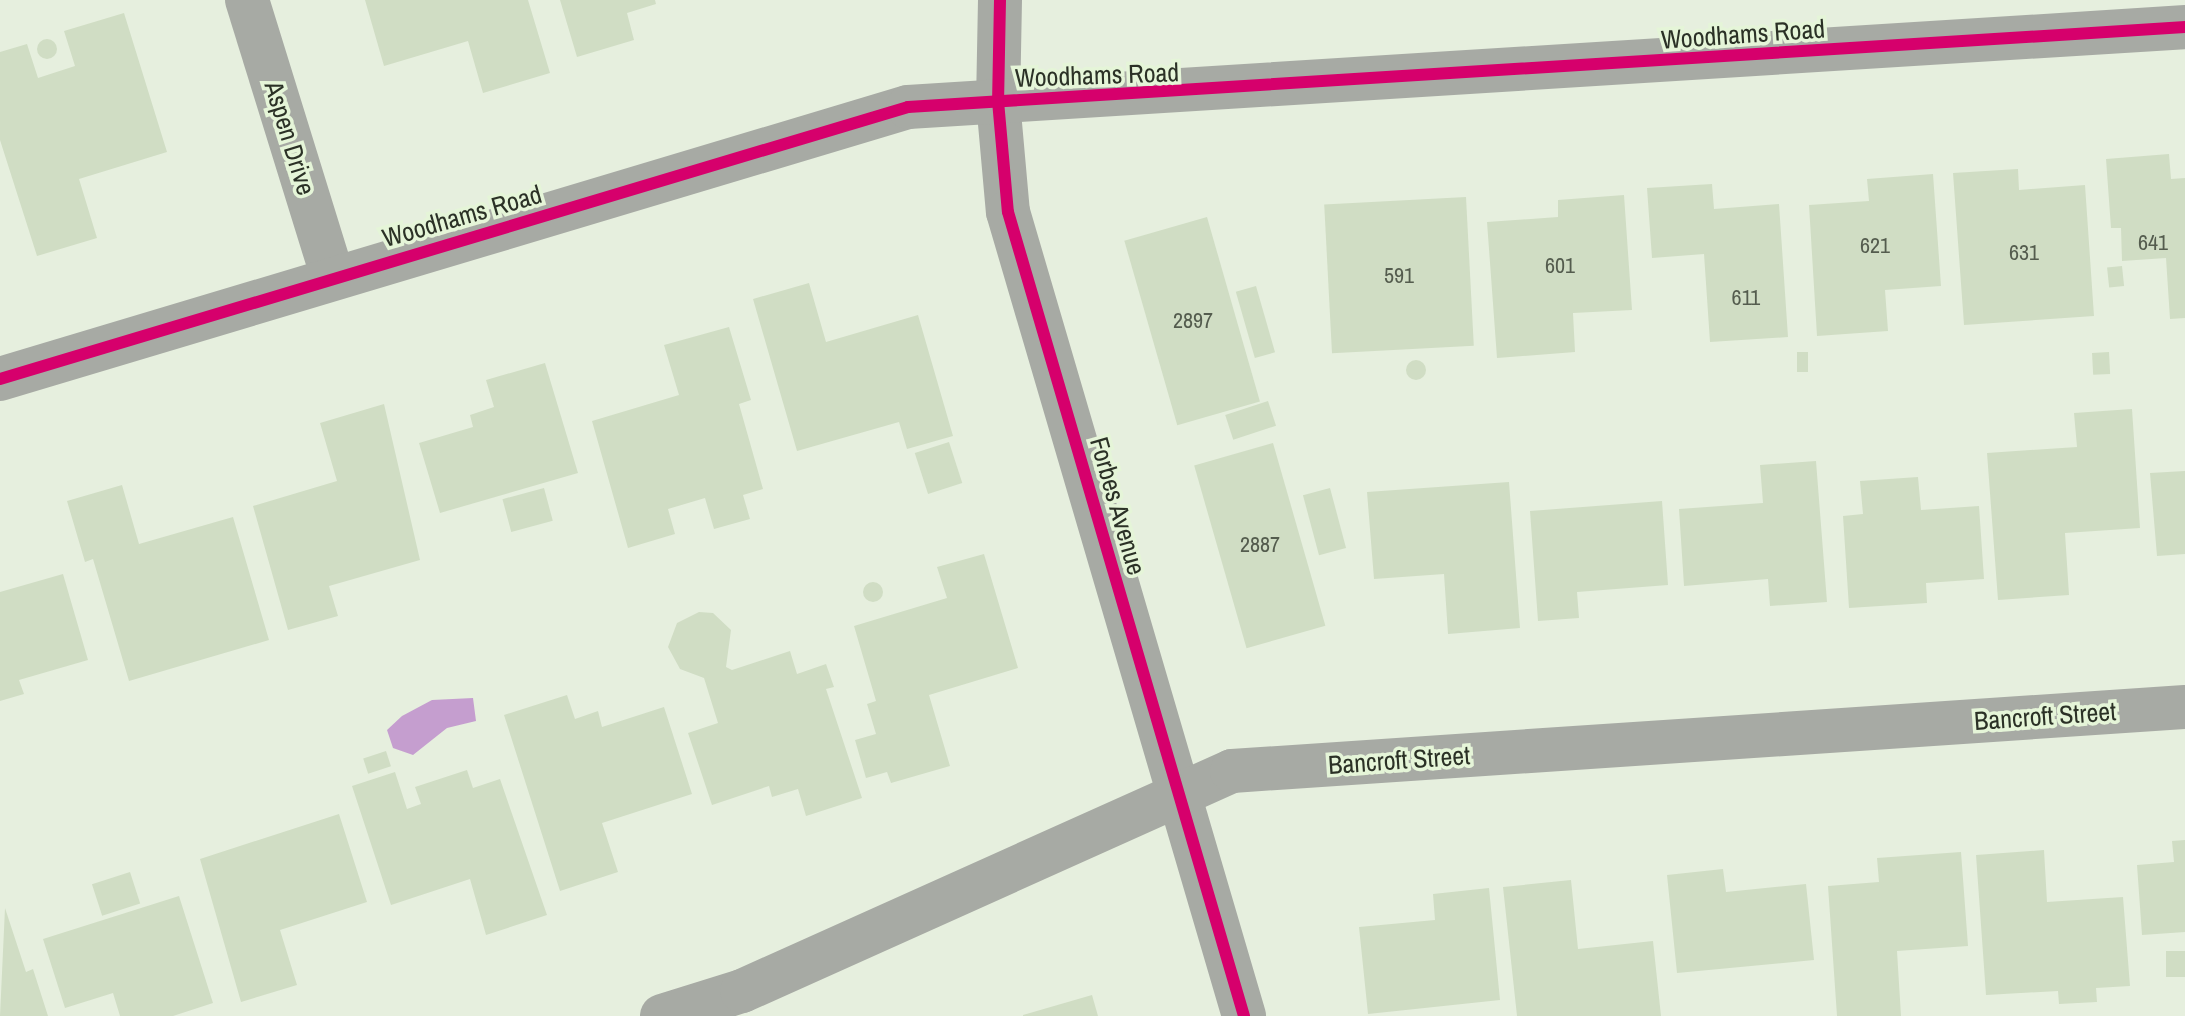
<!DOCTYPE html>
<style>
body{margin:0}
#map{position:relative;width:2185px;height:1016px;overflow:hidden;background:#e6efde;font-family:"Archivo Narrow",sans-serif}
div>[style]{position:absolute}
.water>*{inset:0;background:#c59ecf}
.building>*{inset:0;background:#d0ddc4;transform-origin:0 0}
.round{border-radius:50%}
.minor>*{height:44px;margin:-22px;padding:0 22px;transform-origin:22px;border-radius:22px;background:#a7aaa4}
.cycleway>*{height:12px;margin:-6px;padding:0 6px;transform-origin:6px;border-radius:6px;background:#d6006c}
span{translate:-50% -50%;white-space:nowrap;text-align:center;line-height:1.15;-webkit-text-stroke:7px #e5f5d8;paint-order:stroke}
.number-label{font-size:22px;color:#545c4e}
.number-label span{-webkit-text-stroke-width:0}
.street-label{font-size:26px;color:#2b3126}
</style>
<div id="map">
<div class="water">
<div style="clip-path:polygon(473px 698px,476px 721px,447px 728px,413px 755px,393px 748px,387px 730px,402px 716px,432px 700px)"></div>
</div>
<div class="building">
<div style="clip-path:polygon(365px 0,528px 0,550px 73px,483px 93px,468px 41px,384px 66px)"></div>
<div style="clip-path:polygon(560px 0,655px 0,656px 4px,627px 13px,634px 40px,577px 57px)"></div>
<div style="clip-path:polygon(124px 13px,167px 152px,79px 179px,97px 238px,37px 256px,0 140px,0 52px,27px 44px,38px 78px,75px 66px,64px 31px)"></div>
<div class="round" style="left:37px;top:39px;width:20px;height:20px"></div>
<div style="clip-path:polygon(2169px 154px,2171px 179px,2185px 178px,2185px 318px,2170px 319px,2166px 258px,2122px 261px,2121px 228px,2111px 228px,2106px 159px)"></div>
<div style="clip-path:polygon(2018px 169px,2019px 190px,2085px 185px,2094px 316px,1964px 325px,1953px 173px)"></div>
<div style="clip-path:polygon(1933px 174px,1941px 286px,1885px 290px,1888px 331px,1817px 336px,1809px 205px,1869px 201px,1867px 179px)"></div>
<div style="clip-path:polygon(1712px 184px,1714px 209px,1779px 204px,1788px 337px,1710px 342px,1704px 254px,1652px 258px,1647px 188px)"></div>
<div style="clip-path:polygon(1624px 195px,1632px 310px,1573px 313px,1575px 352px,1497px 358px,1487px 222px,1558px 217px,1558px 200px)"></div>
<div style="left:1466px;top:197px;width:149px;height:142px;rotate:87deg"></div>
<div style="left:1207px;top:217px;width:192px;height:86px;rotate:74deg"></div>
<div style="left:2122px;top:266px;width:20px;height:15px;rotate:84deg"></div>
<div style="clip-path:polygon(809px 283px,826px 342px,918px 315px,953px 436px,907px 449px,899px 422px,797px 451px,753px 299px)"></div>
<div style="left:1256px;top:286px;width:69px;height:21px;rotate:74deg"></div>
<div style="clip-path:polygon(729px 327px,751px 400px,739px 404px,763px 489px,743px 495px,750px 519px,714px 529px,705px 498px,668px 509px,675px 534px,628px 548px,592px 421px,679px 395px,664px 345px)"></div>
<div style="left:1797px;top:352px;width:11px;height:20px"></div>
<div style="left:2109px;top:352px;width:22px;height:17px;rotate:87deg"></div>
<div class="round" style="left:1406px;top:360px;width:20px;height:20px"></div>
<div style="clip-path:polygon(545px 363px,578px 473px,440px 513px,419px 443px,473px 427px,470px 415px,494px 407px,486px 380px)"></div>
<div style="left:1268px;top:401px;width:26px;height:45px;rotate:72deg"></div>
<div style="clip-path:polygon(384px 404px,420px 560px,329px 586px,338px 616px,288px 630px,253px 506px,337px 481px,320px 423px)"></div>
<div style="clip-path:polygon(2132px 409px,2140px 528px,2065px 533px,2069px 595px,1998px 600px,1987px 453px,2077px 447px,2074px 413px)"></div>
<div style="left:949px;top:442px;width:43px;height:36px;rotate:72deg"></div>
<div style="left:1273px;top:443px;width:190px;height:82px;rotate:74deg"></div>
<div style="clip-path:polygon(1816px 461px,1827px 602px,1770px 606px,1768px 579px,1684px 586px,1679px 509px,1763px 503px,1760px 465px)"></div>
<div style="clip-path:polygon(2185px 471px,2185px 554px,2157px 556px,2150px 473px)"></div>
<div style="clip-path:polygon(1918px 477px,1921px 510px,1979px 506px,1984px 579px,1926px 583px,1927px 603px,1849px 608px,1843px 516px,1863px 514px,1860px 481px)"></div>
<div style="clip-path:polygon(1509px 482px,1520px 628px,1448px 634px,1444px 574px,1374px 579px,1367px 492px)"></div>
<div style="clip-path:polygon(122px 485px,139px 544px,233px 517px,269px 640px,129px 681px,93px 559px,85px 562px,67px 501px)"></div>
<div style="left:544px;top:488px;width:34px;height:43px;rotate:75deg"></div>
<div style="left:1330px;top:488px;width:62px;height:28px;rotate:75deg"></div>
<div style="clip-path:polygon(1662px 501px,1668px 585px,1577px 592px,1579px 618px,1538px 621px,1530px 511px)"></div>
<div style="clip-path:polygon(984px 554px,1018px 668px,929px 695px,950px 766px,891px 783px,887px 772px,866px 778px,855px 740px,876px 734px,867px 704px,876px 701px,854px 626px,947px 598px,937px 567px)"></div>
<div style="clip-path:polygon(63px 574px,88px 660px,19px 680px,24px 694px,0 701px,0 592px)"></div>
<div class="round" style="left:863px;top:582px;width:20px;height:20px"></div>
<div style="clip-path:polygon(699px 612px,713px 613px,731px 630px,726px 667px,732px 670px,790px 651px,797px 674px,826px 664px,834px 687px,826px 689px,862px 798px,806px 816px,798px 789px,772px 797px,769px 786px,712px 805px,688px 733px,718px 723px,704px 678px,680px 669px,668px 647px,677px 623px)"></div>
<div style="clip-path:polygon(567px 695px,575px 719px,598px 711px,602px 727px,664px 707px,692px 794px,602px 823px,618px 872px,560px 891px,504px 715px)"></div>
<div style="left:386px;top:751px;width:16px;height:24px;rotate:72deg"></div>
<div style="clip-path:polygon(467px 770px,473px 788px,500px 779px,547px 915px,486px 935px,470px 879px,391px 905px,352px 786px,395px 772px,407px 809px,421px 804px,415px 787px)"></div>
<div style="clip-path:polygon(339px 814px,367px 902px,280px 930px,297px 985px,241px 1002px,200px 859px)"></div>
<div style="clip-path:polygon(2185px 840px,2185px 932px,2142px 935px,2137px 865px,2174px 862px,2172px 841px)"></div>
<div style="clip-path:polygon(2044px 850px,2047px 902px,2123px 897px,2130px 986px,2096px 988px,2097px 1002px,2059px 1004px,2058px 991px,1986px 995px,1976px 855px)"></div>
<div style="clip-path:polygon(1961px 852px,1968px 946px,1897px 951px,1901px 1016px,1837px 1016px,1828px 886px,1879px 882px,1877px 858px)"></div>
<div style="clip-path:polygon(1723px 869px,1726px 892px,1806px 884px,1814px 960px,1677px 973px,1667px 875px)"></div>
<div style="left:130px;top:872px;width:33px;height:40px;rotate:72deg"></div>
<div style="clip-path:polygon(1571px 880px,1578px 949px,1653px 941px,1661px 1016px,1517px 1016px,1503px 887px)"></div>
<div style="clip-path:polygon(1489px 888px,1500px 1000px,1368px 1014px,1359px 927px,1435px 920px,1433px 894px)"></div>
<div style="clip-path:polygon(179px 896px,213px 1003px,173px 1016px,120px 1016px,113px 993px,65px 1008px,43px 939px)"></div>
<div style="clip-path:polygon(5px 908px,26px 972px,33px 969px,48px 1016px,0 1016px)"></div>
<div style="left:2185px;top:951px;width:26px;height:19px;rotate:90deg"></div>
<div style="clip-path:polygon(1092px 995px,1098px 1016px,1023px 1016px,1023px 1015px)"></div>
</div>
<div class="minor">
<div style="left:247px;top:0;width:290px;rotate:72.8deg"></div>
<div style="left:1000px;top:0;width:101px;rotate:91.1deg"></div>
<div style="left:998px;top:101px;width:111px;rotate:84.9deg"></div>
<div style="left:1008px;top:212px;width:838px;rotate:73.64deg"></div>
<div style="left:0;top:379px;width:948px;rotate:-16.68deg"></div>
<div style="left:908px;top:107px;width:1280px;rotate:-3.58deg"></div>
<div style="left:662px;top:1016px;width:84px;rotate:-17.4deg"></div>
<div style="left:742px;top:991px;width:537px;rotate:-24.18deg"></div>
<div style="left:1232px;top:771px;width:955px;rotate:-3.84deg"></div>
</div>
<div class="cycleway">
<div style="left:1000px;top:0;width:101px;rotate:91.1deg"></div>
<div style="left:998px;top:101px;width:111px;rotate:84.9deg"></div>
<div style="left:1008px;top:212px;width:838px;rotate:73.64deg"></div>
<div style="left:0;top:379px;width:948px;rotate:-16.68deg"></div>
<div style="left:908px;top:107px;width:1280px;rotate:-3.58deg"></div>
</div>
<div class="number-label">
<span style="left:2153px;top:243px">641</span>
<span style="left:1875px;top:246px">621</span>
<span style="left:2024px;top:253px">631</span>
<span style="left:1560px;top:266px">601</span>
<span style="left:1399px;top:276px">591</span>
<span style="left:1746px;top:298px">611</span>
<span style="left:1193px;top:321px">2897</span>
<span style="left:1260px;top:545px">2887</span>
</div>
<div class="street-label">
<span style="left:1743px;top:34px;rotate:-4deg">Woodhams Road</span>
<span style="left:1097px;top:75px;rotate:-2deg">Woodhams Road</span>
<span style="left:290px;top:138px;rotate:73deg">Aspen Drive</span>
<span style="left:462px;top:216px;rotate:-16deg">Woodhams Road</span>
<span style="left:1118px;top:506px;rotate:74deg">Forbes Avenue</span>
<span style="left:2045px;top:716px;rotate:-4deg">Bancroft Street</span>
<span style="left:1399px;top:760px;rotate:-4deg">Bancroft Street</span>
</div>
</div>
